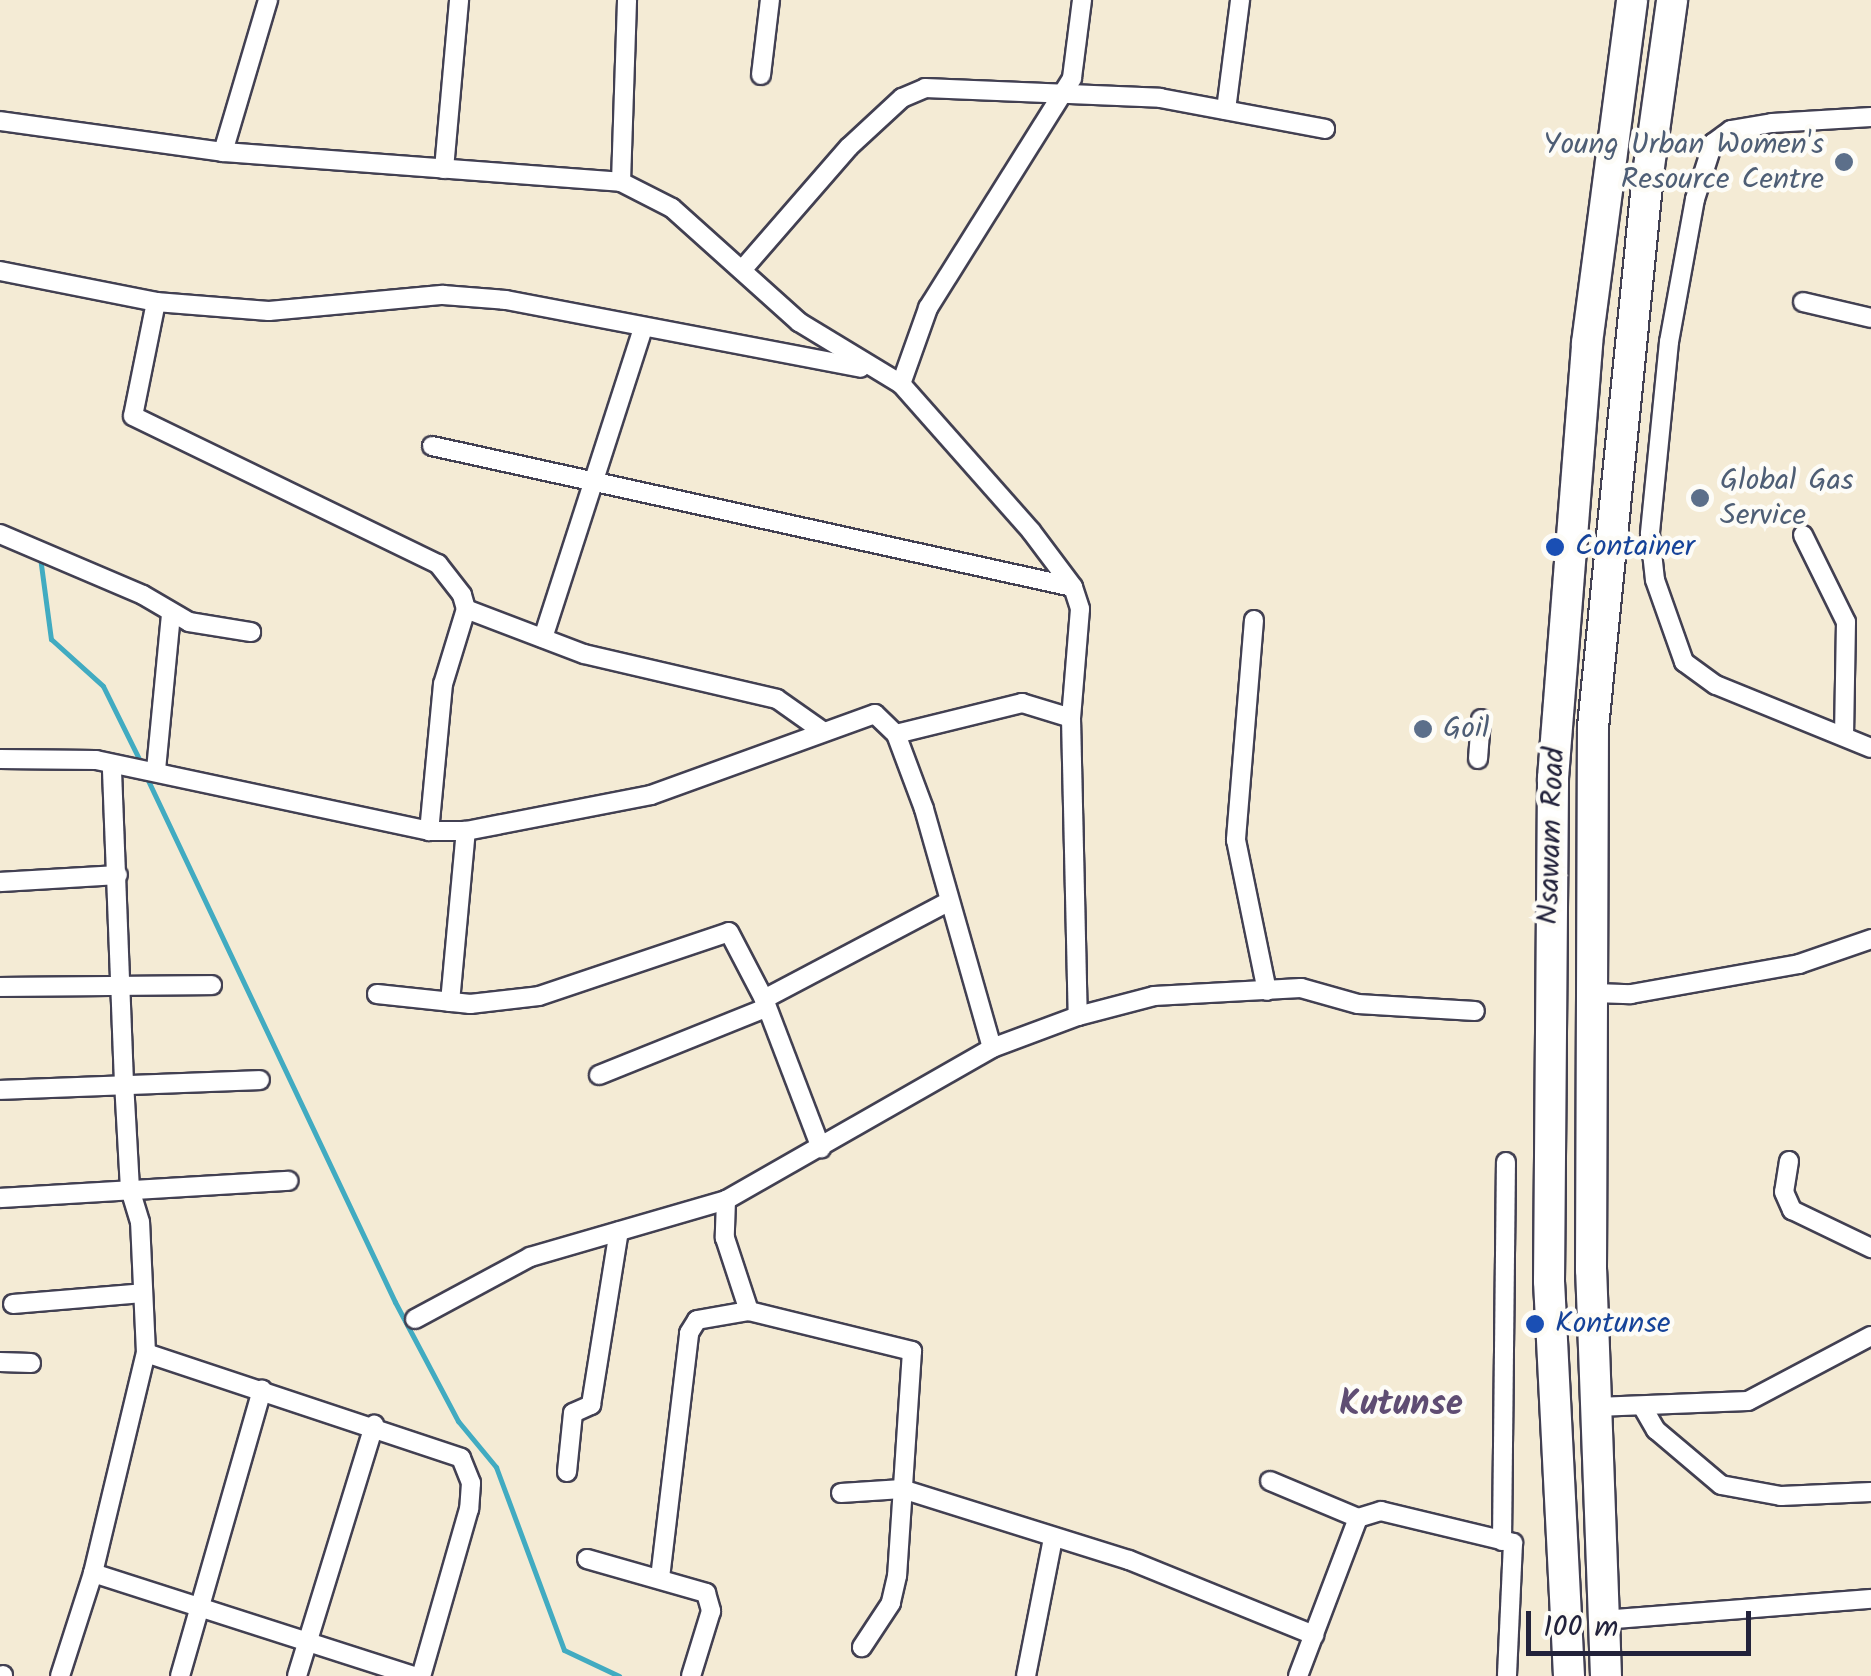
<!DOCTYPE html>
<style>
body{margin:0}
#map{position:relative;width:1871px;height:1676px;overflow:hidden;background:#f4ebd5;font-family:Kalam,sans-serif}
div>[style]{position:absolute}
.stream>*{height:5px;margin:-2.5px;padding:0 2.5px;transform-origin:2.5px;border-radius:2.5px;background:#41abc1}
.roads{filter:drop-shadow(2px 0 #424052) drop-shadow(-2px 0 #424052) drop-shadow(0 2px #424052) drop-shadow(0 -2px #424052)}
.minor>*{height:18px;margin:-9px;padding:0 9px;transform-origin:9px;border-radius:9px;background:#fff}
.trunk>*{height:30px;margin:-15px;padding:0 15px;transform-origin:15px;border-radius:15px;background:#fff}
.dots>*{width:28px;height:28px;translate:-50% -50%;box-sizing:border-box;border:5px solid #fdfcf7;border-radius:50%}
span{translate:-50% -50%;white-space:nowrap;text-align:center;line-height:1.15;-webkit-text-stroke:9px #fdfcf7;paint-order:stroke}
.service-label{font-size:30px;color:#4e5e75}
.right{translate:-100% -50%;text-align:right}
.left{translate:0 -50%;text-align:left}
.transit-label{font-size:30px;color:#164399}
.street-label{font-size:30px;color:#22223b}
.quarter-label{font-size:35px;color:#5f4d73;font-weight:700}
.scale{position:absolute;left:1526px;top:1611px;width:225px;height:45px;box-sizing:border-box;border:5px solid #22223b;border-top:0;padding-left:12px;font-size:30px;line-height:35px;white-space:nowrap;color:#22223b;-webkit-text-stroke:8px #fdfcf7;paint-order:stroke}
</style>
<div id="map">
<div class="stream">
<div style="left:40px;top:557px;width:83px;rotate:82.4deg"></div>
<div style="left:51px;top:639px;width:70px;rotate:42.1deg"></div>
<div style="left:103px;top:686px;width:86px;rotate:63.7deg"></div>
<div style="left:145px;top:774px;width:584px;rotate:64.66deg"></div>
<div style="left:395px;top:1302px;width:135px;rotate:62.1deg"></div>
<div style="left:458px;top:1421px;width:60px;rotate:50.4deg"></div>
<div style="left:496px;top:1467px;width:195px;rotate:69.6deg"></div>
<div style="left:564px;top:1650px;width:61px;rotate:25.3deg"></div>
</div>
<div class="roads">
<div class="minor">
<div style="left:761px;top:75px;width:76px;rotate:-83.2deg"></div>
<div style="left:1226px;top:110px;width:111px;rotate:-82.7deg"></div>
<div style="left:1871px;top:117px;width:99px;rotate:176.5deg"></div>
<div style="left:1772px;top:123px;width:42px;rotate:170.3deg"></div>
<div style="left:1731px;top:130px;width:22px;rotate:144deg"></div>
<div style="left:1713px;top:143px;width:59px;rotate:107.8deg"></div>
<div style="left:1695px;top:199px;width:145px;rotate:100.3deg"></div>
<div style="left:1669px;top:342px;width:193px;rotate:95.7deg"></div>
<div style="left:1650px;top:534px;width:46px;rotate:83.8deg"></div>
<div style="left:1655px;top:580px;width:87px;rotate:70.5deg"></div>
<div style="left:1684px;top:662px;width:39px;rotate:36deg"></div>
<div style="left:1716px;top:685px;width:167px;rotate:22.1deg"></div>
<div style="left:0;top:121px;width:225px;rotate:7.9deg"></div>
<div style="left:223px;top:152px;width:399px;rotate:4.3deg"></div>
<div style="left:621px;top:182px;width:57px;rotate:27deg"></div>
<div style="left:672px;top:208px;width:171px;rotate:41.9deg"></div>
<div style="left:799px;top:322px;width:119px;rotate:31.3deg"></div>
<div style="left:901px;top:384px;width:196px;rotate:48.5deg"></div>
<div style="left:1031px;top:531px;width:70px;rotate:53.1deg"></div>
<div style="left:1073px;top:587px;width:23px;rotate:72deg"></div>
<div style="left:1080px;top:609px;width:109px;rotate:94.7deg"></div>
<div style="left:1071px;top:718px;width:298px;rotate:88.7deg"></div>
<div style="left:223px;top:152px;width:159px;rotate:-73.5deg"></div>
<div style="left:444px;top:169px;width:170px;rotate:-84.9deg"></div>
<div style="left:621px;top:182px;width:182px;rotate:-88.1deg"></div>
<div style="left:742px;top:270px;width:163px;rotate:-49deg"></div>
<div style="left:849px;top:147px;width:72px;rotate:-42.8deg"></div>
<div style="left:902px;top:98px;width:25px;rotate:-23deg"></div>
<div style="left:925px;top:88px;width:235px;rotate:2.4deg"></div>
<div style="left:1160px;top:98px;width:168px;rotate:10.6deg"></div>
<div style="left:0;top:271px;width:159px;rotate:11.2deg"></div>
<div style="left:156px;top:302px;width:113px;rotate:4.6deg"></div>
<div style="left:269px;top:311px;width:175px;rotate:-5.3deg"></div>
<div style="left:443px;top:295px;width:63px;rotate:4.5deg"></div>
<div style="left:506px;top:300px;width:361px;rotate:10.8deg"></div>
<div style="left:156px;top:302px;width:116px;rotate:101.4deg"></div>
<div style="left:133px;top:416px;width:339px;rotate:25.9deg"></div>
<div style="left:438px;top:564px;width:39px;rotate:52deg"></div>
<div style="left:462px;top:595px;width:15px;rotate:74deg"></div>
<div style="left:466px;top:609px;width:78px;rotate:107deg"></div>
<div style="left:443px;top:684px;width:148px;rotate:95.4deg"></div>
<div style="left:1803px;top:302px;width:70px;rotate:13.2deg"></div>
<div style="left:901px;top:384px;width:81px;rotate:-70.4deg"></div>
<div style="left:928px;top:308px;width:271px;rotate:-57.9deg"></div>
<div style="left:1072px;top:78px;width:79px;rotate:-82.7deg"></div>
<div style="left:432px;top:446px;width:656px;rotate:12.41deg"></div>
<div style="left:0;top:534px;width:155px;rotate:23.1deg"></div>
<div style="left:143px;top:595px;width:53px;rotate:30.4deg"></div>
<div style="left:189px;top:622px;width:63px;rotate:9.2deg"></div>
<div style="left:1803px;top:535px;width:97px;rotate:63.7deg"></div>
<div style="left:1846px;top:622px;width:114px;rotate:91deg"></div>
<div style="left:466px;top:609px;width:126px;rotate:20.9deg"></div>
<div style="left:584px;top:654px;width:198px;rotate:13.1deg"></div>
<div style="left:777px;top:699px;width:54px;rotate:35.2deg"></div>
<div style="left:1254px;top:620px;width:221px;rotate:94.7deg"></div>
<div style="left:1236px;top:840px;width:154px;rotate:78.4deg"></div>
<div style="left:543px;top:638px;width:323px;rotate:-72.1deg"></div>
<div style="left:896px;top:734px;width:130px;rotate:-13.8deg"></div>
<div style="left:1022px;top:703px;width:51px;rotate:17deg"></div>
<div style="left:0;top:759px;width:96px;rotate:0.6deg"></div>
<div style="left:96px;top:760px;width:340px;rotate:12deg"></div>
<div style="left:429px;top:831px;width:37px"></div>
<div style="left:466px;top:831px;width:188px;rotate:-11deg"></div>
<div style="left:651px;top:795px;width:238px;rotate:-19.9deg"></div>
<div style="left:875px;top:714px;width:29px;rotate:44deg"></div>
<div style="left:896px;top:734px;width:80px;rotate:69.5deg"></div>
<div style="left:924px;top:809px;width:248px;rotate:74.1deg"></div>
<div style="left:1478px;top:759px;width:40px;rotate:-85.7deg"></div>
<div style="left:156px;top:770px;width:156px;rotate:-84.5deg"></div>
<div style="left:0;top:882px;width:118px;rotate:-3.4deg"></div>
<div style="left:0;top:987px;width:212px;rotate:-0.5deg"></div>
<div style="left:1594px;top:993px;width:37px;rotate:2deg"></div>
<div style="left:1631px;top:994px;width:171px;rotate:-10.1deg"></div>
<div style="left:1799px;top:964px;width:76px;rotate:-19.1deg"></div>
<div style="left:377px;top:994px;width:94px;rotate:6.1deg"></div>
<div style="left:470px;top:1004px;width:69px;rotate:-6.6deg"></div>
<div style="left:539px;top:996px;width:200px;rotate:-18.6deg"></div>
<div style="left:729px;top:932px;width:76px;rotate:62.4deg"></div>
<div style="left:764px;top:999px;width:160px;rotate:69.1deg"></div>
<div style="left:764px;top:999px;width:208px;rotate:-27.8deg"></div>
<div style="left:450px;top:1002px;width:172px;rotate:-84.7deg"></div>
<div style="left:599px;top:1075px;width:180px;rotate:-21.9deg"></div>
<div style="left:0;top:1090px;width:260px;rotate:-2.2deg"></div>
<div style="left:1789px;top:1161px;width:31px;rotate:99deg"></div>
<div style="left:1784px;top:1192px;width:20px;rotate:66deg"></div>
<div style="left:1792px;top:1210px;width:88px;rotate:25.7deg"></div>
<div style="left:0;top:1198px;width:289px;rotate:-3.4deg"></div>
<div style="left:726px;top:1200px;width:38px;rotate:92deg"></div>
<div style="left:725px;top:1238px;width:77px;rotate:71.8deg"></div>
<div style="left:13px;top:1304px;width:130px;rotate:-4.8deg"></div>
<div style="left:415px;top:1319px;width:131px;rotate:-28.3deg"></div>
<div style="left:530px;top:1257px;width:204px;rotate:-16.2deg"></div>
<div style="left:726px;top:1200px;width:306px;rotate:-29.7deg"></div>
<div style="left:992px;top:1048px;width:92px;rotate:-20.4deg"></div>
<div style="left:1078px;top:1016px;width:79px;rotate:-14.7deg"></div>
<div style="left:1154px;top:996px;width:147px;rotate:-3.1deg"></div>
<div style="left:1301px;top:988px;width:59px;rotate:15.7deg"></div>
<div style="left:1358px;top:1004px;width:117px;rotate:3.4deg"></div>
<div style="left:146px;top:1353px;width:332px;rotate:18.4deg"></div>
<div style="left:461px;top:1458px;width:27px;rotate:68deg"></div>
<div style="left:471px;top:1483px;width:26px;rotate:94deg"></div>
<div style="left:469px;top:1509px;width:174px;rotate:106deg"></div>
<div style="left:0;top:1362px;width:31px;rotate:2deg"></div>
<div style="left:1642px;top:1406px;width:28px;rotate:60deg"></div>
<div style="left:1656px;top:1430px;width:85px;rotate:40.2deg"></div>
<div style="left:1721px;top:1485px;width:61px;rotate:10.4deg"></div>
<div style="left:1781px;top:1496px;width:90px;rotate:-2.5deg"></div>
<div style="left:1596px;top:1407px;width:152px;rotate:-2.3deg"></div>
<div style="left:1748px;top:1401px;width:139px;rotate:-27.9deg"></div>
<div style="left:567px;top:1472px;width:59px;rotate:-84.2deg"></div>
<div style="left:573px;top:1413px;width:20px;rotate:-24deg"></div>
<div style="left:591px;top:1405px;width:176px;rotate:-80.9deg"></div>
<div style="left:1270px;top:1481px;width:95px;rotate:22.8deg"></div>
<div style="left:841px;top:1493px;width:61px;rotate:-3.8deg"></div>
<div style="left:902px;top:1489px;width:238px;rotate:17.4deg"></div>
<div style="left:1129px;top:1560px;width:200px;rotate:22.1deg"></div>
<div style="left:1502px;top:1541px;width:379px;rotate:-89.4deg"></div>
<div style="left:587px;top:1559px;width:124px;rotate:15.9deg"></div>
<div style="left:706px;top:1593px;width:19px;rotate:74deg"></div>
<div style="left:711px;top:1611px;width:68px;rotate:107.1deg"></div>
<div style="left:93px;top:1573px;width:337px;rotate:17.8deg"></div>
<div style="left:660px;top:1578px;width:247px;rotate:-83.2deg"></div>
<div style="left:689px;top:1333px;width:15px;rotate:-58deg"></div>
<div style="left:697px;top:1320px;width:53px;rotate:-9.8deg"></div>
<div style="left:749px;top:1311px;width:168px;rotate:13.8deg"></div>
<div style="left:912px;top:1351px;width:225px;rotate:93.8deg"></div>
<div style="left:897px;top:1576px;width:28px;rotate:103deg"></div>
<div style="left:891px;top:1603px;width:53px;rotate:123.4deg"></div>
<div style="left:1602px;top:1620px;width:270px;rotate:-4.5deg"></div>
<div style="left:3px;top:1676px;width:1px;rotate:-90deg"></div>
<div style="left:60px;top:1676px;width:108px;rotate:-72.2deg"></div>
<div style="left:93px;top:1573px;width:226px;rotate:-76.5deg"></div>
<div style="left:146px;top:1353px;width:131px;rotate:-92.6deg"></div>
<div style="left:140px;top:1222px;width:34px;rotate:-107deg"></div>
<div style="left:130px;top:1189px;width:106px;rotate:-93.2deg"></div>
<div style="left:124px;top:1083px;width:316px;rotate:-92.2deg"></div>
<div style="left:180px;top:1676px;width:298px;rotate:-74deg"></div>
<div style="left:297px;top:1676px;width:263px;rotate:-72.9deg"></div>
<div style="left:1026px;top:1676px;width:140px;rotate:-78.9deg"></div>
<div style="left:1298px;top:1676px;width:169px;rotate:-69.2deg"></div>
<div style="left:1358px;top:1518px;width:24px;rotate:-17deg"></div>
<div style="left:1381px;top:1511px;width:136px;rotate:13.6deg"></div>
<div style="left:1513px;top:1543px;width:133px;rotate:92.6deg"></div>
</div>
<div class="trunk">
<div style="left:1569px;top:1676px;width:396px;rotate:-92.9deg"></div>
<div style="left:1549px;top:1281px;width:503px;rotate:-89.54deg"></div>
<div style="left:1553px;top:778px;width:436px;rotate:-85.5deg"></div>
<div style="left:1587px;top:343px;width:346px;rotate:-82.5deg"></div>
<div style="left:1606px;top:1676px;width:406px;rotate:-92.1deg"></div>
<div style="left:1591px;top:1270px;width:543px;rotate:-89.79deg"></div>
<div style="left:1593px;top:727px;width:556px;rotate:-84.32deg"></div>
<div style="left:1648px;top:174px;width:176px;rotate:-82.1deg"></div>
</div>
</div>
<div class="dots">
<div style="left:1844px;top:162px;background:#5c6f8a"></div>
<div style="left:1700px;top:498px;background:#5c6f8a"></div>
<div style="left:1555px;top:547px;background:#1a4fb4"></div>
<div style="left:1423px;top:729px;background:#5c6f8a"></div>
<div style="left:1535px;top:1324px;background:#1a4fb4"></div>
</div>
<div class="service-label">
<span class="right" style="left:1824px;top:162px">Young Urban Women's<br>Resource Centre</span>
<span class="left" style="left:1720px;top:498px">Global Gas<br>Service</span>
<span class="left" style="left:1443px;top:729px">Goil</span>
</div>
<div class="transit-label">
<span class="left" style="left:1575px;top:547px">Container</span>
<span class="left" style="left:1555px;top:1324px">Kontunse</span>
</div>
<div class="street-label">
<span style="left:1552px;top:836px;rotate:-88deg">Nsawam Road</span>
</div>
<div class="quarter-label">
<span style="left:1401px;top:1405px">Kutunse</span>
</div>
<div class="scale">100 m</div>
</div>
